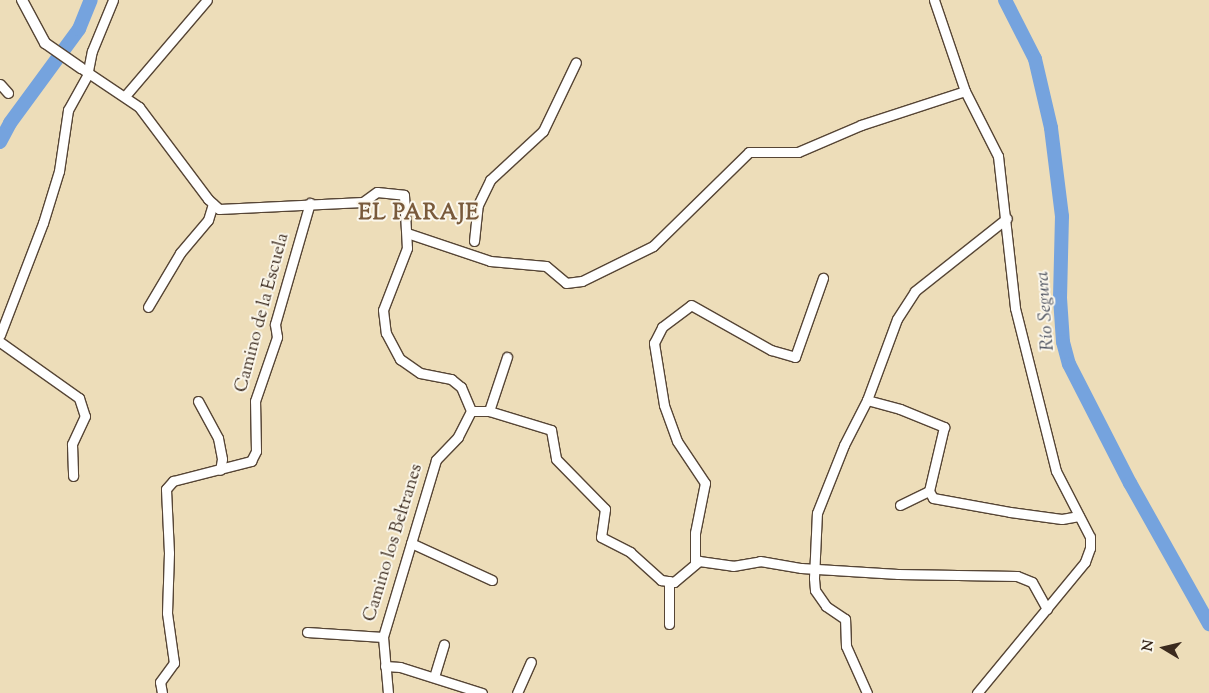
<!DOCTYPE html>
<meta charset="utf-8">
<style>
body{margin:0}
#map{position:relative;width:1209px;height:693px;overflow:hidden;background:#edddb9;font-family:"Sorts Mill Goudy",serif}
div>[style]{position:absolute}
.river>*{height:14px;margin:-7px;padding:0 7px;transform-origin:7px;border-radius:7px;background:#75a3de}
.roads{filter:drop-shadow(1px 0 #564535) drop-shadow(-1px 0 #564535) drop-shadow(0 1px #564535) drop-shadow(0 -1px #564535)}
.minor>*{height:9px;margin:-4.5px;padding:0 4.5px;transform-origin:4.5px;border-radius:4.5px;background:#fff}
.tertiary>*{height:10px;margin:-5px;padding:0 5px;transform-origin:5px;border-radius:5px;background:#fff}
span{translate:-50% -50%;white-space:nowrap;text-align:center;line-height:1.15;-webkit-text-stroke:4px #fbf7ec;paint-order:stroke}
.street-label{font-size:18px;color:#3b2a1e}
.water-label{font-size:19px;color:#4f5461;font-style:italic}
.district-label{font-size:22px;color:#795a3b;font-weight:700;letter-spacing:1px}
.north{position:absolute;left:1139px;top:623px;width:50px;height:50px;-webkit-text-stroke:4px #fbf7ec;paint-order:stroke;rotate:279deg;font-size:14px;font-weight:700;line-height:20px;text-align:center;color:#3b2a1e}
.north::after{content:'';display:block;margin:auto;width:18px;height:22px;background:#3b2a1e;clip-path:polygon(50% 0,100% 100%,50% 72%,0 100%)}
</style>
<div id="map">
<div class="river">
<div style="left:1005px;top:0;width:66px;rotate:63deg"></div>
<div style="left:1035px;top:59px;width:71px;rotate:76.9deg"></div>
<div style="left:1051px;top:128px;width:89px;rotate:82.9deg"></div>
<div style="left:1062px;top:216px;width:82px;rotate:91.4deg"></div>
<div style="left:1060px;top:298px;width:44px;rotate:86.1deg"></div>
<div style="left:1063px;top:342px;width:23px;rotate:75deg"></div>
<div style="left:1069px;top:364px;width:134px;rotate:62.9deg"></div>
<div style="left:1130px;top:483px;width:162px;rotate:60.7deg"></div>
<div style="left:0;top:142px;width:21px;rotate:-62deg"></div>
<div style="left:10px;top:123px;width:117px;rotate:-53.7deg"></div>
<div style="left:79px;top:29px;width:31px;rotate:-68deg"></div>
</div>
<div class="roads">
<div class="minor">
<div style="left:934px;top:0;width:96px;rotate:71.2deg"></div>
<div style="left:965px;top:91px;width:73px;rotate:63.1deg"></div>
<div style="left:998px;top:156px;width:153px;rotate:83.6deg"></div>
<div style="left:1015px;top:308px;width:168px;rotate:75.9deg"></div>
<div style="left:1056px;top:471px;width:74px;rotate:62.7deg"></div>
<div style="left:1090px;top:537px;width:11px;rotate:90deg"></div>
<div style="left:1090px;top:548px;width:15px;rotate:110deg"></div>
<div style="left:1085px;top:562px;width:170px;rotate:129.5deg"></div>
<div style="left:81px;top:68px;width:70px;rotate:33.9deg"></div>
<div style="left:139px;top:107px;width:115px;rotate:53.1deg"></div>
<div style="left:208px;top:199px;width:15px;rotate:42deg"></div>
<div style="left:219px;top:209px;width:144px;rotate:-2.8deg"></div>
<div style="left:363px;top:202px;width:17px;rotate:-36deg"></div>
<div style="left:377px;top:192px;width:27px;rotate:6deg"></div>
<div style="left:404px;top:195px;width:53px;rotate:86.8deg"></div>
<div style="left:407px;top:248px;width:66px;rotate:111.2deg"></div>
<div style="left:383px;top:310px;width:23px;rotate:83deg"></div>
<div style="left:386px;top:333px;width:30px;rotate:62deg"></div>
<div style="left:400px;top:359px;width:24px;rotate:35deg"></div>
<div style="left:420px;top:373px;width:32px;rotate:11deg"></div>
<div style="left:451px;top:379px;width:13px;rotate:39deg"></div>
<div style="left:461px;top:387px;width:26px;rotate:67deg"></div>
<div style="left:471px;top:411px;width:29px;rotate:117deg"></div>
<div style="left:458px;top:437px;width:32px;rotate:134deg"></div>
<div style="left:436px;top:460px;width:185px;rotate:106.7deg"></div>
<div style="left:383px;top:637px;width:56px;rotate:84.9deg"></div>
<div style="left:0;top:84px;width:12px;rotate:48deg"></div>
<div style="left:125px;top:96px;width:126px;rotate:-49.5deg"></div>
<div style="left:407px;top:233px;width:88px;rotate:18.6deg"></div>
<div style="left:490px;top:261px;width:56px;rotate:5.1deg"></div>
<div style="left:546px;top:266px;width:26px;rotate:40deg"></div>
<div style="left:566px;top:283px;width:16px;rotate:-7deg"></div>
<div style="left:582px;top:281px;width:79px;rotate:-26.2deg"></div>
<div style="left:653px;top:246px;width:134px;rotate:-44.4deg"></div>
<div style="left:749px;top:152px;width:49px"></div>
<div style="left:798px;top:152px;width:69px;rotate:-23.2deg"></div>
<div style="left:861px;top:125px;width:109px;rotate:-18.1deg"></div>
<div style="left:474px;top:241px;width:36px;rotate:-84deg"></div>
<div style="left:478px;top:205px;width:28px;rotate:-64deg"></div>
<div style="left:490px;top:180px;width:72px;rotate:-42.8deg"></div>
<div style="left:543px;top:131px;width:76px;rotate:-64.4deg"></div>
<div style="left:148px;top:307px;width:63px;rotate:-59.3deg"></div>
<div style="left:180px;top:253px;width:43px;rotate:-49.7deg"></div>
<div style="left:208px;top:220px;width:17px;rotate:-73deg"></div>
<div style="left:0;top:335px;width:120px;rotate:-69deg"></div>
<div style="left:43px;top:223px;width:54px;rotate:-72.9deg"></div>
<div style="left:59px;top:171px;width:62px;rotate:-81.6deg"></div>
<div style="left:68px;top:110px;width:39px;rotate:-61deg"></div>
<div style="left:87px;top:76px;width:25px;rotate:-79deg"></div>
<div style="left:92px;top:51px;width:55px;rotate:-67.6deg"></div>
<div style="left:0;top:342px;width:97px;rotate:35.3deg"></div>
<div style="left:79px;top:398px;width:19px;rotate:72deg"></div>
<div style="left:85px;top:416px;width:31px;rotate:115deg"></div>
<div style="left:72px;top:444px;width:32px;rotate:88deg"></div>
<div style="left:867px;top:400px;width:86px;rotate:-69.7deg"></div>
<div style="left:897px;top:319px;width:33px;rotate:-57deg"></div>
<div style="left:915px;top:291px;width:117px;rotate:-38.4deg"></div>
<div style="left:198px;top:401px;width:42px;rotate:61.6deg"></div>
<div style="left:218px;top:438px;width:21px;rotate:79deg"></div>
<div style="left:222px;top:459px;width:11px;rotate:100deg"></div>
<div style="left:471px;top:411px;width:18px"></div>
<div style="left:489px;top:411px;width:65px;rotate:17deg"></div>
<div style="left:551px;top:430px;width:29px;rotate:80deg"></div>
<div style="left:556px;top:459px;width:70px;rotate:45.6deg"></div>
<div style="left:605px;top:509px;width:28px;rotate:98deg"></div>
<div style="left:601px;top:537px;width:33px;rotate:27deg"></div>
<div style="left:630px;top:552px;width:42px;rotate:42.1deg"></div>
<div style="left:661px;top:580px;width:13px;rotate:9deg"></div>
<div style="left:674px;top:582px;width:33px;rotate:-40deg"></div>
<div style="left:699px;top:561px;width:34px;rotate:8deg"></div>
<div style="left:733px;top:566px;width:27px;rotate:-10deg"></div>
<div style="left:760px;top:561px;width:42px;rotate:9.7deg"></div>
<div style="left:801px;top:568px;width:97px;rotate:3.5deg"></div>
<div style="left:898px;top:574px;width:119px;rotate:1deg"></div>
<div style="left:1017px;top:576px;width:16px;rotate:22deg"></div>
<div style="left:1032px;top:582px;width:31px;rotate:61deg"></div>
<div style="left:489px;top:411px;width:57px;rotate:-71.6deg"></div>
<div style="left:900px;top:505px;width:32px;rotate:-26deg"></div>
<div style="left:411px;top:543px;width:89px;rotate:24.6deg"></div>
<div style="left:695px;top:564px;width:31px;rotate:-90deg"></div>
<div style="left:695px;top:533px;width:51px;rotate:-78.7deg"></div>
<div style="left:705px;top:483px;width:50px;rotate:-123.7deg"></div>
<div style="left:677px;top:441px;width:38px;rotate:-110deg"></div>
<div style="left:664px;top:405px;width:63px;rotate:-99.2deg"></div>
<div style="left:654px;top:343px;width:18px;rotate:-63deg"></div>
<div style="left:662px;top:327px;width:36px;rotate:-37deg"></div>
<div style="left:691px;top:305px;width:92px;rotate:29.4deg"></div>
<div style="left:771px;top:350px;width:25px;rotate:16deg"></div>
<div style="left:795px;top:357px;width:84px;rotate:-70.5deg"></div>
<div style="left:669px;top:624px;width:43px;rotate:-90deg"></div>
<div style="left:307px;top:632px;width:76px;rotate:3.8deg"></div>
<div style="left:385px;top:666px;width:15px;rotate:4deg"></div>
<div style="left:400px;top:667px;width:86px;rotate:17.6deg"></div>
<div style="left:434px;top:677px;width:34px;rotate:-73deg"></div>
<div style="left:162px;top:693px;width:11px;rotate:-100deg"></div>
<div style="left:160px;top:682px;width:24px;rotate:-54deg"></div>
<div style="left:174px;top:663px;width:50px;rotate:-98deg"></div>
<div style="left:167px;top:613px;width:60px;rotate:-88.1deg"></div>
<div style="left:169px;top:553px;width:64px;rotate:-92.7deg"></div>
<div style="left:166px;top:489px;width:11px;rotate:-49deg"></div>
<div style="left:173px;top:481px;width:81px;rotate:-14.4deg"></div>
<div style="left:251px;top:461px;width:11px;rotate:-63deg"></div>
<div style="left:256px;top:451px;width:50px;rotate:-91.1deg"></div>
<div style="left:255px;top:401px;width:68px;rotate:-71deg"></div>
<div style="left:277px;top:337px;width:13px;rotate:-99deg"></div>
<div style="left:275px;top:324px;width:126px;rotate:-73.9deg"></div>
<div style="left:517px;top:693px;width:34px;rotate:-66deg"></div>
<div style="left:867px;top:693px;width:51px;rotate:-114.1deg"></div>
<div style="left:846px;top:646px;width:27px;rotate:-92deg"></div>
<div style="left:845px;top:619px;width:23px;rotate:-146deg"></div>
<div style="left:826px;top:606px;width:19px;rotate:-125deg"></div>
<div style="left:815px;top:590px;width:12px;rotate:-95deg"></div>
<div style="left:814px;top:578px;width:65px;rotate:-87.4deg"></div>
<div style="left:817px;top:513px;width:73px;rotate:-68.3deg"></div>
<div style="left:844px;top:445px;width:51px;rotate:-62.9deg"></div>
<div style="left:867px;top:400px;width:34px;rotate:15deg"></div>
<div style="left:900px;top:409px;width:48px;rotate:22.2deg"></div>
<div style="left:944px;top:427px;width:66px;rotate:103.2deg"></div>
<div style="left:929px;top:491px;width:8px;rotate:60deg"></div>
<div style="left:933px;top:498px;width:78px;rotate:10.3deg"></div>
<div style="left:1010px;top:512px;width:52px;rotate:7.7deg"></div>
<div style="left:1062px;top:519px;width:17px;rotate:-10deg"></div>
</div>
<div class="tertiary">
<div style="left:22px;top:0;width:49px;rotate:61.9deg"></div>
<div style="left:45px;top:43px;width:44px;rotate:34.8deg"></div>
</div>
</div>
<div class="street-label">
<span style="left:263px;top:313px;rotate:-75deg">Camino de la Escuela</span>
<span style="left:394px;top:543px;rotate:-73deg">Camino los Beltranes</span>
</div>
<div class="water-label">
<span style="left:1046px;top:311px;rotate:-94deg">Río Segura</span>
</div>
<div class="district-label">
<span style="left:419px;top:215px">EL PARAJE</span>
</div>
<div class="north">N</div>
</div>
